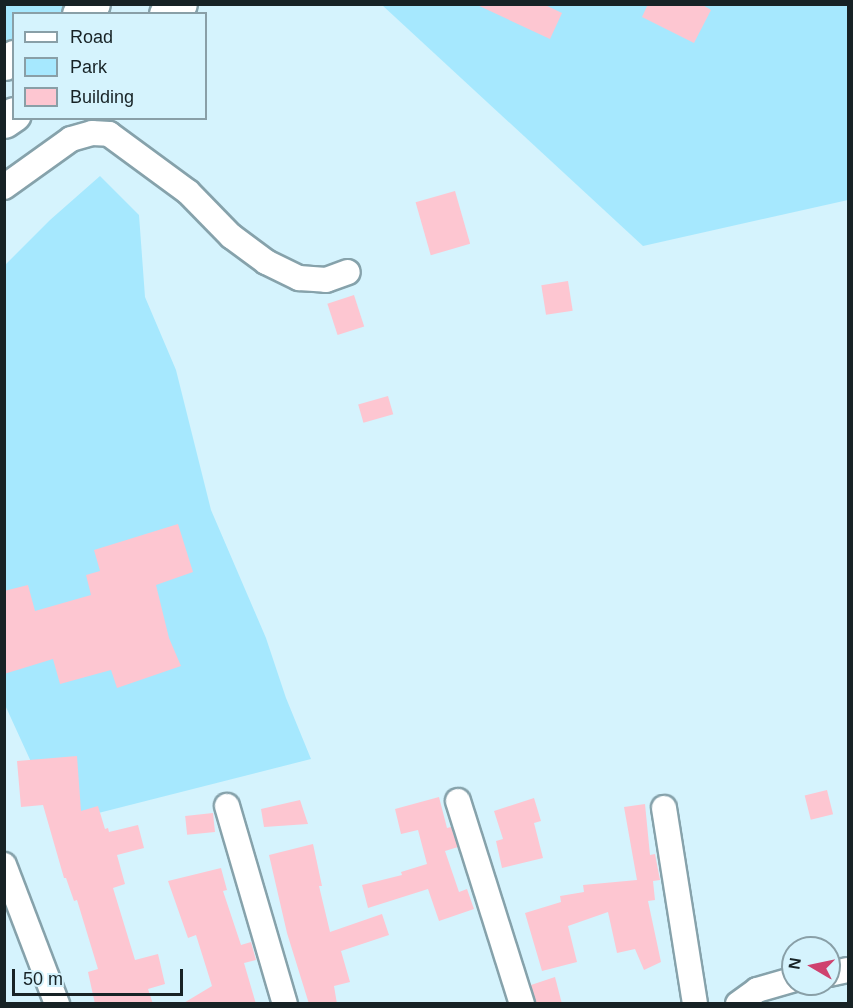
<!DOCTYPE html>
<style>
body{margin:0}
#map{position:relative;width:853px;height:1008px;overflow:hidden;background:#d5f3fd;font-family:Arial,sans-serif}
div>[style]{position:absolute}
.green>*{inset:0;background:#a6e8fe}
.building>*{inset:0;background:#fdc6d1;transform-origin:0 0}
.roads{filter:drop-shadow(2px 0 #86a2ab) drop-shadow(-2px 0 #86a2ab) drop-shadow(0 2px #86a2ab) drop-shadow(0 -2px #86a2ab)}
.minor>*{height:24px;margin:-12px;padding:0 12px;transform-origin:12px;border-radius:12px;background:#fff}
.trunk>*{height:33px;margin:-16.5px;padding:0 16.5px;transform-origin:16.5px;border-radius:16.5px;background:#fff}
span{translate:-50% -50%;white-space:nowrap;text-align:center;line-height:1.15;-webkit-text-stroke:6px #d5f3fd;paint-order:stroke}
.frame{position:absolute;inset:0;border:6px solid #172225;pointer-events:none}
.legend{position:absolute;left:12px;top:12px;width:195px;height:108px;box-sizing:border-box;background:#d5f3fd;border:2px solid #899fa7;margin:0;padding:8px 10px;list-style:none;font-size:18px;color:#172225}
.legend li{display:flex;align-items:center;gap:12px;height:30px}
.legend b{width:30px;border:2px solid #899fa7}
.north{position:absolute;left:781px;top:936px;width:60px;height:60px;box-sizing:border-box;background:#d5f3fd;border:2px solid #899fa7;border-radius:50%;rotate:279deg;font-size:16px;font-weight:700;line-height:24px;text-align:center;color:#172225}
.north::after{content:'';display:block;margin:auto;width:21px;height:27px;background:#cf426f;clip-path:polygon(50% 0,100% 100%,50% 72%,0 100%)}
.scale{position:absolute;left:12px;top:969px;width:171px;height:27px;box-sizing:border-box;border:3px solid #172225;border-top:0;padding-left:8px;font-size:18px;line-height:21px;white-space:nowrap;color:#172225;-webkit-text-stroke:4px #d5f3fd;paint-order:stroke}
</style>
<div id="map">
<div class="green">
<div style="clip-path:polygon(5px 5px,83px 5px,70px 13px,14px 14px,13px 54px,5px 61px)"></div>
<div style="clip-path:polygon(382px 5px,848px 5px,848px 200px,643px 246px)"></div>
<div style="clip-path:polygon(100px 176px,139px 215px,145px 297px,176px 370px,211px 510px,266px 638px,286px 698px,311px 759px,59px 823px,5px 705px,4px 266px,50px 220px)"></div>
</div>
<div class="building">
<div style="clip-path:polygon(475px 4px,543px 4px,562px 13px,550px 39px)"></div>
<div style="clip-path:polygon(648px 4px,701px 4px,711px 10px,694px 43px,642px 17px)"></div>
<div style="left:455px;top:191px;width:55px;height:41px;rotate:74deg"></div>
<div style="left:568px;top:281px;width:30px;height:27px;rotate:81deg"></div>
<div style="left:354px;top:295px;width:33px;height:28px;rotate:72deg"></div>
<div style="left:388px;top:396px;width:19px;height:31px;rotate:74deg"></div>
<div style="clip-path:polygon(178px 524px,193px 572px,156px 585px,169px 638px,181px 666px,117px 688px,111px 670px,60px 684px,53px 659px,4px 674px,4px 591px,28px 585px,35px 611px,91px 595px,86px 575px,100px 571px,94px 550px)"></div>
<div style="clip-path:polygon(77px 756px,81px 811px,98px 806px,105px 829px,108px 828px,109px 832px,138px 825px,144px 848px,117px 855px,125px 884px,113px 888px,135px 960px,158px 954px,165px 984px,148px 989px,153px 1004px,95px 1004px,88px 972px,98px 969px,77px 900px,74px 901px,66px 878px,64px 878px,43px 805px,21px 807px,17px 761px)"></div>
<div style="left:827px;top:790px;width:25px;height:23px;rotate:76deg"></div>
<div style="clip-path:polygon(439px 797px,447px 828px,451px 827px,458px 847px,445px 851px,459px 892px,467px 889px,474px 909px,439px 921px,428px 889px,368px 908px,362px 885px,402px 875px,401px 872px,427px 864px,418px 830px,401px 834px,395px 809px)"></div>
<div style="clip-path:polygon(534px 798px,541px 821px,534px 823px,543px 858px,502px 868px,496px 841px,503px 839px,494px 811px)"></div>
<div style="clip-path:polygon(300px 800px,308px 824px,264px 827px,261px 809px)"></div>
<div style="clip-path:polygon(645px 804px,650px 855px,655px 854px,660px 880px,653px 881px,655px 900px,648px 901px,661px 962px,644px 970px,635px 949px,617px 953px,608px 912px,568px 926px,577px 962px,542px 971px,525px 913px,561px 902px,560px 896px,584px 892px,583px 885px,637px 880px,624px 807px)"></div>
<div style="left:213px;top:813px;width:19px;height:28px;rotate:84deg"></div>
<div style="clip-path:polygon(313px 844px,322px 886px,319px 886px,330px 932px,382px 914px,389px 935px,341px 951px,350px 982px,334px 986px,337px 1004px,309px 1004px,287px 933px,269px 855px)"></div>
<div style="clip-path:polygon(221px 868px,227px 890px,223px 891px,241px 945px,251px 942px,256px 960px,244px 963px,256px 1004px,182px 1004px,212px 986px,196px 935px,188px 938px,168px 881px)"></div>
<div style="clip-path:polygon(555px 977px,562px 1004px,536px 1004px,531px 985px)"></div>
</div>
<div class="roads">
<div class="minor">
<div style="left:4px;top:187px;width:82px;rotate:-35.6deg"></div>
<div style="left:71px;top:139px;width:22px;rotate:-16deg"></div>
<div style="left:92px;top:133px;width:17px;rotate:3deg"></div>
<div style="left:109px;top:134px;width:98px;rotate:36.3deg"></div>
<div style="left:188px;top:192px;width:62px;rotate:45.7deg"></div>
<div style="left:231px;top:236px;width:44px;rotate:36.6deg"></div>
<div style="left:266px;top:262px;width:37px;rotate:26deg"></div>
<div style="left:299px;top:278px;width:27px;rotate:4deg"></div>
<div style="left:326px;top:280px;width:23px;rotate:-20deg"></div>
<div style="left:458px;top:801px;width:213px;rotate:72.5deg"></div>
<div style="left:227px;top:806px;width:206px;rotate:73.7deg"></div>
<div style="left:664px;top:808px;width:198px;rotate:81deg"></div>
<div style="left:4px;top:865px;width:149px;rotate:69.1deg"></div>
<div style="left:829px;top:974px;width:19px;rotate:-12deg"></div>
<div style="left:738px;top:1004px;width:24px;rotate:-36deg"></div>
<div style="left:757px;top:990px;width:37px;rotate:-16deg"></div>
</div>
<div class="trunk">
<div style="left:79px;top:14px;width:17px;rotate:-36deg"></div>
<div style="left:166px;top:14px;width:17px;rotate:-36deg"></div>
<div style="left:4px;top:63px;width:12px;rotate:-31deg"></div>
<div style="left:4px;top:121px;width:12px;rotate:-35deg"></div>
</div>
</div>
<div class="frame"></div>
<ul class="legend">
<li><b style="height:8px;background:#fff"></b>Road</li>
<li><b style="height:16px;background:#a6e8fe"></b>Park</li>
<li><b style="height:16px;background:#fdc6d1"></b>Building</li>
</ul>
<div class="north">N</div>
<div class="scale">50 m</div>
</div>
